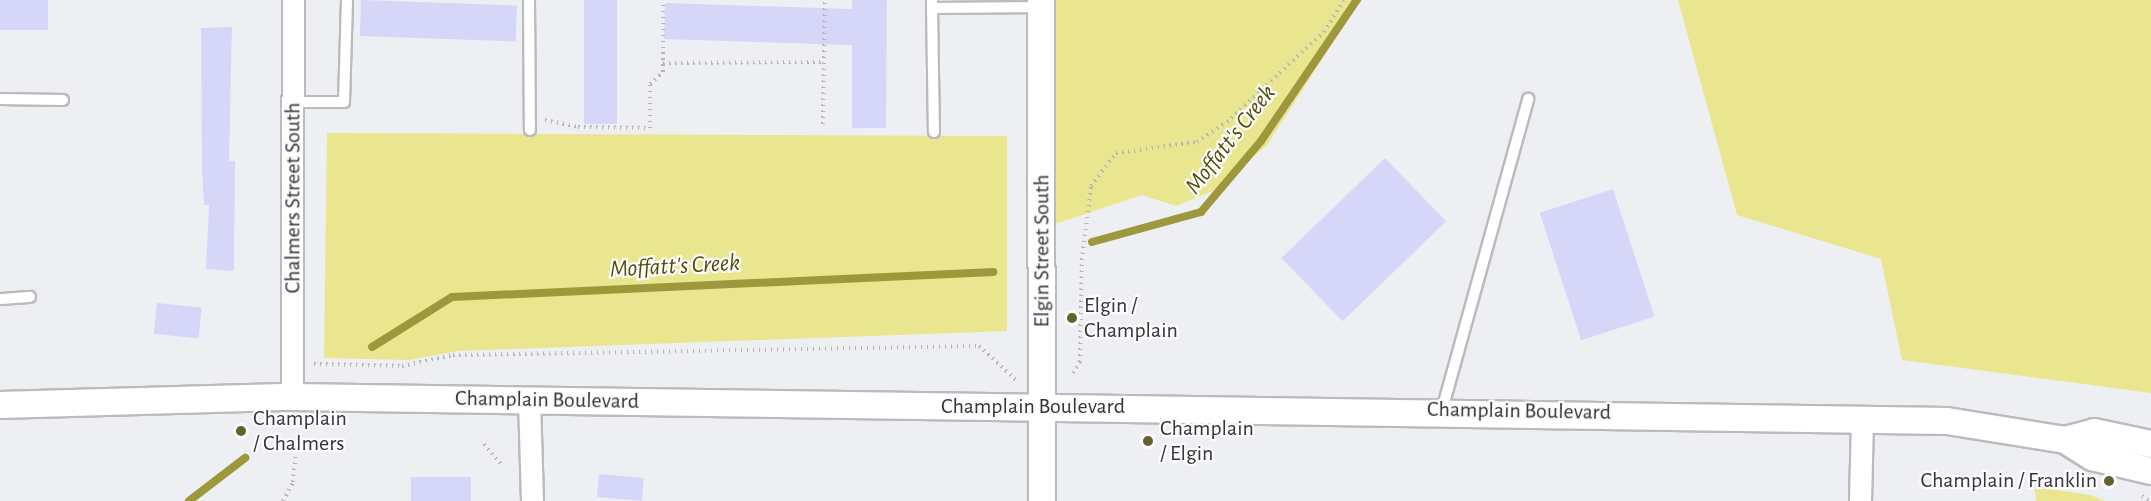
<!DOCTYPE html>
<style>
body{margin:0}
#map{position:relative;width:2151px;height:501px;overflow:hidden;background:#eeeff2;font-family:"Alegreya Sans",sans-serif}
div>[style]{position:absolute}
.green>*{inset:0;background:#eae68f}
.stream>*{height:8px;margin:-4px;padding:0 4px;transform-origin:4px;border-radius:4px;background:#9d983c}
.building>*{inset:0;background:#d6d7f8;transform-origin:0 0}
.path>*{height:4px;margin-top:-2px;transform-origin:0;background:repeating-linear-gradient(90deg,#b6b6b9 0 1.5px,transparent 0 6px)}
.roads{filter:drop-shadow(2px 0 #bbbbbf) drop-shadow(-2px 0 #bbbbbf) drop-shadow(0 2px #bbbbbf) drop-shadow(0 -2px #bbbbbf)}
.service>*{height:10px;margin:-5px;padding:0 5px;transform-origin:5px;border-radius:5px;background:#fff}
.minor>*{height:21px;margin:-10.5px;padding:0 10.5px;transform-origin:10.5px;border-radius:10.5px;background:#fff}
.tertiary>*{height:26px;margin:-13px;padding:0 13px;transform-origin:13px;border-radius:13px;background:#fff}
.dots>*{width:16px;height:16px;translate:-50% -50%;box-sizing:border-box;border:3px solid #fcfcff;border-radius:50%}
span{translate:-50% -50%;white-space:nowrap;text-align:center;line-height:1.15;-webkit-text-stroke:4.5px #fcfcff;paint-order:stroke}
.street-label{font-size:22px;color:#353536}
.poi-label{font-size:22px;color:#353536}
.left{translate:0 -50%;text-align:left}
.right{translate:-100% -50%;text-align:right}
.water-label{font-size:24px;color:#514d02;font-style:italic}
</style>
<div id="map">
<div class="green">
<div style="clip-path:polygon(1043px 0,1360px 0,1267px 145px,1213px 191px,1176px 206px,1142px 195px,1043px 228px)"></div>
<div style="clip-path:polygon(1678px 0,2151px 0,2151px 393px,1902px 360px,1881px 259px,1737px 215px)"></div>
<div style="clip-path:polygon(327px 133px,1007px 136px,1007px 331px,458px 351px,409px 360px,324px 358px)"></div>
<div style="clip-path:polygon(2035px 487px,2090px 495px,2105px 501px,2036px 501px)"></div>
</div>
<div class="stream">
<div style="left:1092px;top:242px;width:113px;rotate:-15.4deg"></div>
<div style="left:1201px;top:212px;width:93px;rotate:-49.8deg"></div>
<div style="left:1261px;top:141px;width:171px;rotate:-55.8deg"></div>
<div style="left:372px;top:347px;width:94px;rotate:-32deg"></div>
<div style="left:452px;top:297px;width:542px;rotate:-2.65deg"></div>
<div style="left:189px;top:501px;width:71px;rotate:-37.5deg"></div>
</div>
<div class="building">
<div style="left:0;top:0;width:48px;height:30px"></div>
<div style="left:361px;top:0;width:156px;height:36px;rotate:2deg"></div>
<div style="left:584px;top:0;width:33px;height:124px"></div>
<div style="clip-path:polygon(852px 0,887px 0,886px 128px,852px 128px,852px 45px,664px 39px,665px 3px,852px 9px)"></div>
<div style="clip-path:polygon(232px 27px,229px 161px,235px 161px,234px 271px,206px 269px,209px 205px,204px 205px,202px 170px,201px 28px)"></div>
<div style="left:1385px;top:158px;width:88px;height:144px;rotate:46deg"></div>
<div style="left:1613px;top:189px;width:134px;height:77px;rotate:72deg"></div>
<div style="left:157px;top:303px;width:45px;height:31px;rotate:6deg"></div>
<div style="left:599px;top:474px;width:45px;height:23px;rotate:5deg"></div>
<div style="left:411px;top:477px;width:60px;height:24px"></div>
</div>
<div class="path">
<div style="left:663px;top:63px;width:161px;rotate:-0.4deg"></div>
<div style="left:545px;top:120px;width:34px;rotate:12deg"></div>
<div style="left:578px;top:127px;width:72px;rotate:0.8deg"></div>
<div style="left:650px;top:128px;width:44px;rotate:-90deg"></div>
<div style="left:650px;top:84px;width:18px;rotate:-43deg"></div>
<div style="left:663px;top:72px;width:72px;rotate:-90deg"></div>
<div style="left:823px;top:124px;width:124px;rotate:-89.1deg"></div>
<div style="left:314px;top:364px;width:88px;rotate:1.3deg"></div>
<div style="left:402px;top:366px;width:52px;rotate:-12.2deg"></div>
<div style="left:453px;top:355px;width:526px;rotate:-0.98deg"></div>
<div style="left:979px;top:346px;width:50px;rotate:42.6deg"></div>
<div style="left:1073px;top:373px;width:13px;rotate:-58deg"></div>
<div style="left:1080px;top:362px;width:102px;rotate:-88.9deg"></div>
<div style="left:1082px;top:260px;width:75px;rotate:-83.1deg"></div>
<div style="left:1091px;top:186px;width:41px;rotate:-52.9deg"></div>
<div style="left:1116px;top:153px;width:82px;rotate:-7.7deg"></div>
<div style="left:1197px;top:142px;width:36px;rotate:-34deg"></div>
<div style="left:1227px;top:122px;width:132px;rotate:-42.9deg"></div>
<div style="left:1324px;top:32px;width:38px;rotate:-58deg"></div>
<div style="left:484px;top:444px;width:26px;rotate:50deg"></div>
<div style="left:2142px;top:496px;width:9px;rotate:32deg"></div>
<div style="left:283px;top:501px;width:21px;rotate:-62deg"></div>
<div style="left:293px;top:482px;width:39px;rotate:-84deg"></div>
</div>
<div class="roads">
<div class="service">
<div style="left:529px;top:0;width:130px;rotate:89.6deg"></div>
<div style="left:932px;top:0;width:8px;rotate:90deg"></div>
<div style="left:932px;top:8px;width:109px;rotate:-0.5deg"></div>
<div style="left:932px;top:8px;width:124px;rotate:89.1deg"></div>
<div style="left:0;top:99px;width:63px;rotate:0.9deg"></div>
<div style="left:293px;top:102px;width:51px"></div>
<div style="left:344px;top:102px;width:102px;rotate:-88.3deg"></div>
<div style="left:0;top:299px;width:30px;rotate:-4deg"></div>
<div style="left:1442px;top:410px;width:323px;rotate:-74.5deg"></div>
</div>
<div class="minor">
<div style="left:292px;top:397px;width:397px;rotate:-89.9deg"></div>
<div style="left:529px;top:399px;width:102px;rotate:88.3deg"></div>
<div style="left:1860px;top:501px;width:83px;rotate:-88.6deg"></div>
</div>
<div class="tertiary">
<div style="left:1041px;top:0;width:501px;rotate:89.89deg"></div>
<div style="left:0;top:405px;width:292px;rotate:-1.6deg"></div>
<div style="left:292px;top:397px;width:1655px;rotate:0.83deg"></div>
<div style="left:1947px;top:421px;width:120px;rotate:9.1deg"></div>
<div style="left:2065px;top:440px;width:32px;rotate:32deg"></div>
<div style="left:2092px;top:457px;width:61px;rotate:13.3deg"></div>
<div style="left:2065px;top:440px;width:30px;rotate:-15deg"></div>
<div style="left:2094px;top:432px;width:58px;rotate:11.9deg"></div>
</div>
</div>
<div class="dots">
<div style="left:1072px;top:318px;background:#63612e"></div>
<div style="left:241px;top:431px;background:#63612e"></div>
<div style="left:1148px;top:441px;background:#63612e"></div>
<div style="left:2109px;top:481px;background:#63612e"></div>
</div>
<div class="street-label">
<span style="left:293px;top:198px;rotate:-90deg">Chalmers Street South</span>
<span style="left:1042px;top:251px;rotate:-90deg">Elgin Street South</span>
<span style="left:547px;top:400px;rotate:1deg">Champlain Boulevard</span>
<span style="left:1033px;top:407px">Champlain Boulevard</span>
<span style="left:1519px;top:411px;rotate:1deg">Champlain Boulevard</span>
</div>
<div class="poi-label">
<span class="left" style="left:1084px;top:318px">Elgin /<br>Champlain</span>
<span class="left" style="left:253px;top:431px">Champlain<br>/ Chalmers</span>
<span class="left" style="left:1160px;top:441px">Champlain<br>/ Elgin</span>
<span class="right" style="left:2097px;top:481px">Champlain / Franklin</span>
</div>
<div class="water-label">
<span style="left:1231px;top:140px;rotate:-52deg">Moffatt's Creek</span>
<span style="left:675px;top:267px;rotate:-3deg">Moffatt's Creek</span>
</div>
</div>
